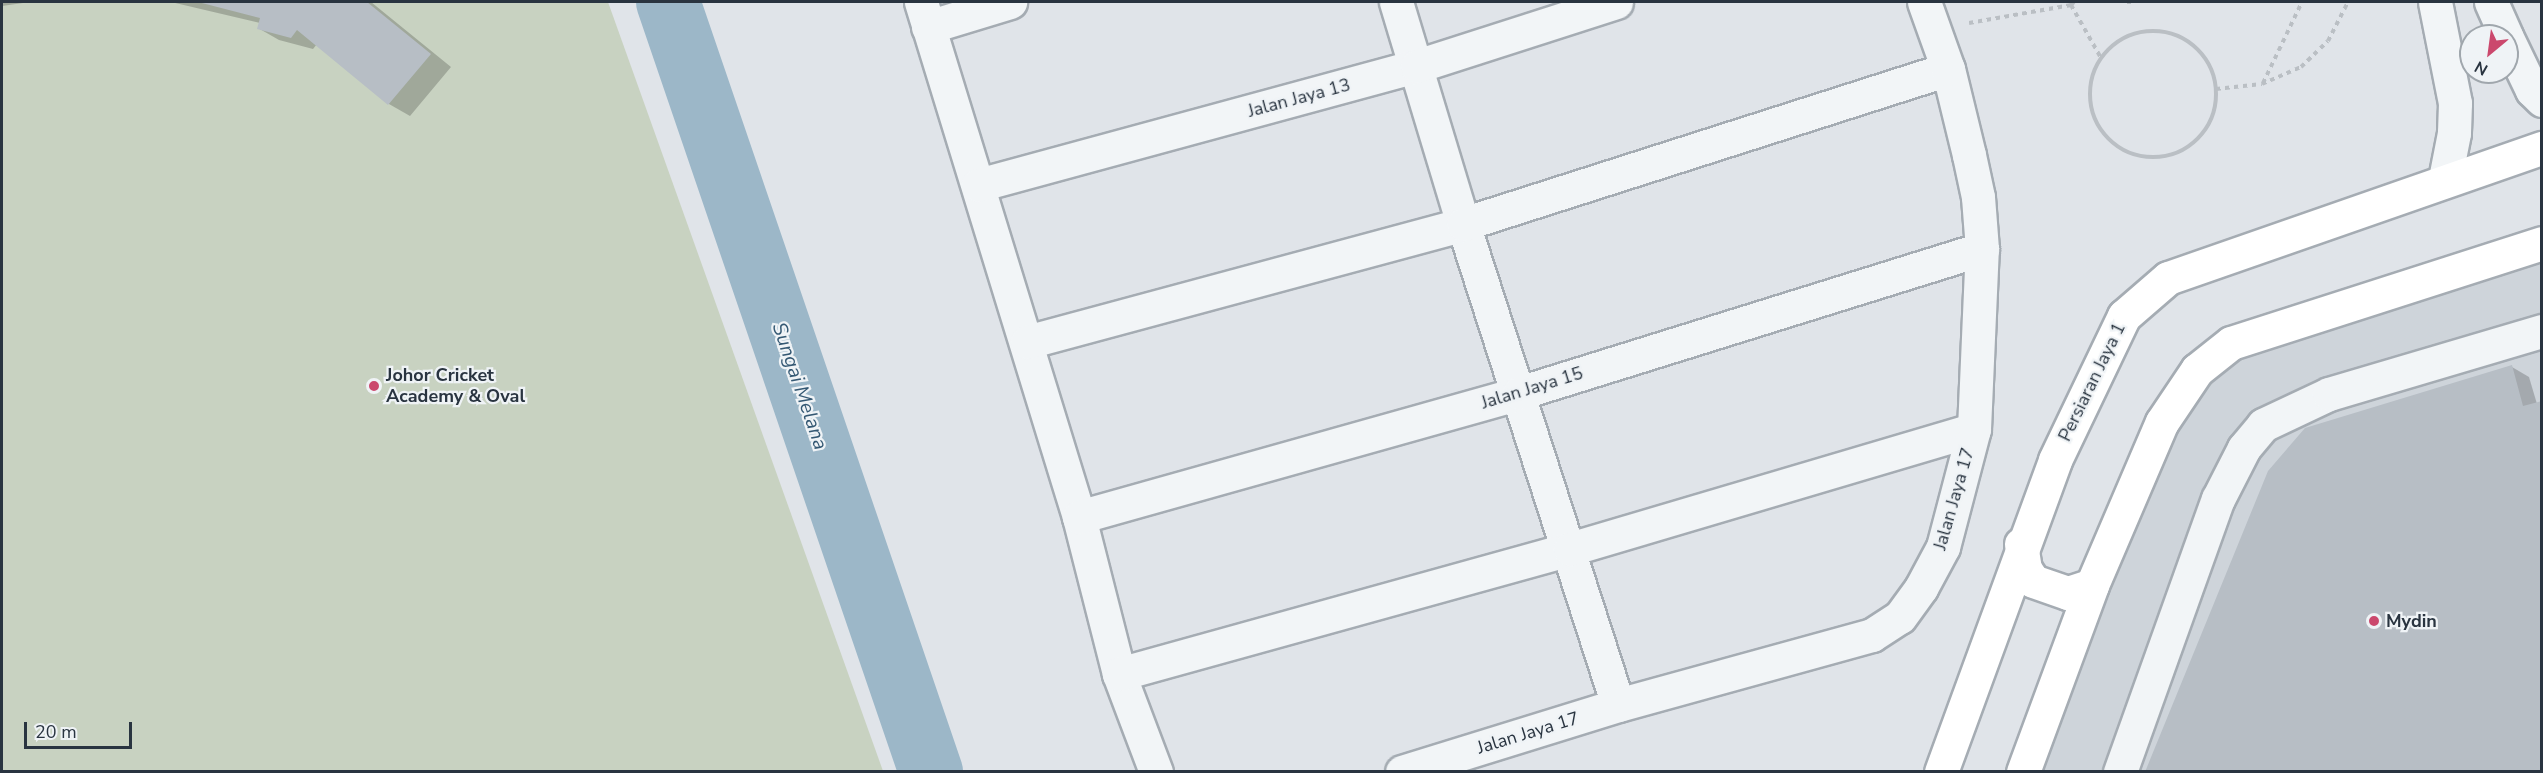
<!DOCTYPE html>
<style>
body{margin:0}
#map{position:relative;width:2543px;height:773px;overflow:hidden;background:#e0e4e9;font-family:"Nunito Sans",sans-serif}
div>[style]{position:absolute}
.built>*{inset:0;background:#ced4da}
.green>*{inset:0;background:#c8d2c1}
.shadow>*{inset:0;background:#0003}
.river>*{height:64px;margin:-32px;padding:0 32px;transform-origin:32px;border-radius:32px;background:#9cb7c8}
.building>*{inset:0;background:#b7bec5}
.path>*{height:4px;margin-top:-2px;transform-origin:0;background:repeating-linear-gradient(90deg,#babfc4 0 4.5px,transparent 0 9px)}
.path>.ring{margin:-2px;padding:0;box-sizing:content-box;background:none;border:4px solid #babfc4;border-radius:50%}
.roads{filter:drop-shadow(2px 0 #a5acb3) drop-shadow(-2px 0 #a5acb3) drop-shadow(0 2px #a5acb3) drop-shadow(0 -2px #a5acb3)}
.minor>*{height:33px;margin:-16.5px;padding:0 16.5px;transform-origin:16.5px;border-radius:16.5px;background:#f2f5f7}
.major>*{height:33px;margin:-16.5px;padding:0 16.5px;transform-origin:16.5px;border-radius:16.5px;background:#fff}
.dots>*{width:16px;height:16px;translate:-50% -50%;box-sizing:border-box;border:3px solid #eff3f6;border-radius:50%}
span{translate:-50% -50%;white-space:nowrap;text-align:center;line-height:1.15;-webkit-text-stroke:4.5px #eff3f6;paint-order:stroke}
.street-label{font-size:18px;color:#293440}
.poi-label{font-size:18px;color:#293440;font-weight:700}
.left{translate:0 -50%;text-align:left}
.water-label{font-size:20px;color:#345873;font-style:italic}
.frame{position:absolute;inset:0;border:3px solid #293440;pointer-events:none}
.north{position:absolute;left:2459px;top:24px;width:60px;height:60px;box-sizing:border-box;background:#eff3f6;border:2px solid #a0a7ad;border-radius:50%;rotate:209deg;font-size:16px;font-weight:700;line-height:24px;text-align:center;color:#293440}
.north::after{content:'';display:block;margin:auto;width:21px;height:27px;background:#cb486d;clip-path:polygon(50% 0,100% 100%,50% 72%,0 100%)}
.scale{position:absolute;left:24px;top:722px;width:108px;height:27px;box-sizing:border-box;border:3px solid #293440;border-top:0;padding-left:8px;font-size:18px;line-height:21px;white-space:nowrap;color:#293440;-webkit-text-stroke:4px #eff3f6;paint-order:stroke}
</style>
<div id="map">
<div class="built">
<div style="clip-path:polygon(2541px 252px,2541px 771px,2014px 772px,2191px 374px)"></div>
</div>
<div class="green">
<div style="clip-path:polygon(2px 2px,608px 2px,883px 771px,2px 772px)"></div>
</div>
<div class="shadow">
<div style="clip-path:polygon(2px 2px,30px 2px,2px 6px)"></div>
<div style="clip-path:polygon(171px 2px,371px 2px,451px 67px,410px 116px,389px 104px,317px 44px,313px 49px,279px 40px,258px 28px,260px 23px)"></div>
<div style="clip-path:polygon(2512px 367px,2529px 377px,2537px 404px,2269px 472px)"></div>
</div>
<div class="river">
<div style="left:668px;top:2px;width:814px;rotate:71.14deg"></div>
</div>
<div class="building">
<div style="clip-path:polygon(198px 2px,367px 2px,431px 54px,388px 105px,297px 30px,291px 38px,257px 29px,260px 18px)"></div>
<div style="clip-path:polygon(2512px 365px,2523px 406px,2542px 401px,2542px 772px,2145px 772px,2268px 471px,2305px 428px)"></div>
</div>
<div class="path">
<div style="left:2129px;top:4px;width:2px;rotate:-90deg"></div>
<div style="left:2071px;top:5px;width:61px;rotate:60.5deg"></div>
<div style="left:1969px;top:23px;width:104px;rotate:-10deg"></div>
<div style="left:2071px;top:5px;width:4px;rotate:-45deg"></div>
<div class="ring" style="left:2090px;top:31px;width:122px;height:122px"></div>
<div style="left:2263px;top:83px;width:90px;rotate:-64.3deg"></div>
<div style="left:2216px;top:89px;width:46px;rotate:-6.2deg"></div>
<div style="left:2262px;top:84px;width:43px;rotate:-23.6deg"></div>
<div style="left:2301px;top:67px;width:37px;rotate:-44deg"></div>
<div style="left:2328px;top:41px;width:44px;rotate:-62.9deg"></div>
</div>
<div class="roads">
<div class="minor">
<div style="left:921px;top:2px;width:539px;rotate:72.94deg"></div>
<div style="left:1079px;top:517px;width:162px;rotate:75.7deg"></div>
<div style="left:1119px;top:674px;width:105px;rotate:69.3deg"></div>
<div style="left:1396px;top:2px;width:232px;rotate:73.2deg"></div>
<div style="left:1463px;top:224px;width:505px;rotate:72.14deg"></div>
<div style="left:2435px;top:2px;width:103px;rotate:78.8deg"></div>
<div style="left:2455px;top:103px;width:30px;rotate:92deg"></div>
<div style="left:2454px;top:133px;width:47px;rotate:101.1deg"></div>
<div style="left:2491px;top:2px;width:37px;rotate:66deg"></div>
<div style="left:928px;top:27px;width:86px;rotate:-17deg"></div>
<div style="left:2507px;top:38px;width:58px;rotate:64.3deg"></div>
<div style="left:2532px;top:90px;width:14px;rotate:45deg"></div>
<div style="left:978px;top:185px;width:455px;rotate:-15.2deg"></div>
<div style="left:1417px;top:66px;width:209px;rotate:-17.8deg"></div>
<div style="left:1027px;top:342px;width:452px;rotate:-15.1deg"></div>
<div style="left:1463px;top:224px;width:509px;rotate:-17.72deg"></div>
<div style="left:1079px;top:517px;width:457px;rotate:-15.7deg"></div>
<div style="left:1519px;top:393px;width:485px;rotate:-17.3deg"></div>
<div style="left:1119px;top:674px;width:468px;rotate:-15.5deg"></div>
<div style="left:1570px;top:549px;width:421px;rotate:-16.5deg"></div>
<div style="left:1402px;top:772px;width:226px;rotate:-17.2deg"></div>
<div style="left:1618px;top:705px;width:263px;rotate:-15.4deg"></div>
<div style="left:1872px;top:635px;width:33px;rotate:-33deg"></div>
<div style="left:1900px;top:617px;width:36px;rotate:-54deg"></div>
<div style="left:1921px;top:588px;width:47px;rotate:-61.8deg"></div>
<div style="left:1943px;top:547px;width:122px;rotate:-75.3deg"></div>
<div style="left:1974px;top:429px;width:180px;rotate:-87.5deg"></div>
<div style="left:1982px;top:249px;width:52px;rotate:-94.4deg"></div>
<div style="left:1978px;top:197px;width:43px;rotate:-102.1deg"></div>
<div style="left:1969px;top:155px;width:89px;rotate:-103.7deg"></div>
<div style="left:1948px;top:69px;width:71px;rotate:-109.7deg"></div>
<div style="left:2120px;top:772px;width:290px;rotate:-70.3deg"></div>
<div style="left:2218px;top:499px;width:57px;rotate:-63deg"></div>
<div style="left:2244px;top:448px;width:30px;rotate:-50deg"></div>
<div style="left:2263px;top:425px;width:73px;rotate:-25.2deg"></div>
<div style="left:2329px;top:394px;width:222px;rotate:-16.5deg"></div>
</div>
<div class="major">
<div style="left:2021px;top:544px;width:25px;rotate:81deg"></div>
<div style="left:2025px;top:569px;width:14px;rotate:56deg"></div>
<div style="left:2033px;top:581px;width:37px;rotate:19deg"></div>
<div style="left:2068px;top:593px;width:25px;rotate:-18deg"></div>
<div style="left:1941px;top:772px;width:332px;rotate:-69.9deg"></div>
<div style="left:2055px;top:460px;width:160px;rotate:-64.4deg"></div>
<div style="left:2124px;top:316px;width:58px;rotate:-40.8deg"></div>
<div style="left:2168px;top:278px;width:396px;rotate:-19.2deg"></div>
<div style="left:2023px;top:772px;width:199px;rotate:-69.7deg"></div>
<div style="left:2092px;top:585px;width:177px;rotate:-66.8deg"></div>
<div style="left:2162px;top:422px;width:63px;rotate:-56.1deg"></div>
<div style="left:2197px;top:370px;width:43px;rotate:-38.5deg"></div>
<div style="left:2231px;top:343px;width:327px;rotate:-17.8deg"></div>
</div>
</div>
<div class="dots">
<div style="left:374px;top:386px;background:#cb486d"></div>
<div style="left:2374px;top:621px;background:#cb486d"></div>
</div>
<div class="street-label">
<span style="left:1299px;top:98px;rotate:-15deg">Jalan Jaya 13</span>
<span style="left:2092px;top:382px;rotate:-64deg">Persiaran Jaya 1</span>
<span style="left:1532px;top:388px;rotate:-17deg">Jalan Jaya 15</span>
<span style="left:1954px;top:499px;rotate:-74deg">Jalan Jaya 17</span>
<span style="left:1528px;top:733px;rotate:-17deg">Jalan Jaya 17</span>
</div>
<div class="poi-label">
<span class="left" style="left:386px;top:386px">Johor Cricket<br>Academy &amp; Oval</span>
<span class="left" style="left:2386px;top:621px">Mydin</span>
</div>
<div class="water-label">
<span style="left:800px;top:386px;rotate:71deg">Sungai Melana</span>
</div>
<div class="frame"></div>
<div class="north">N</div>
<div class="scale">20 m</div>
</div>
